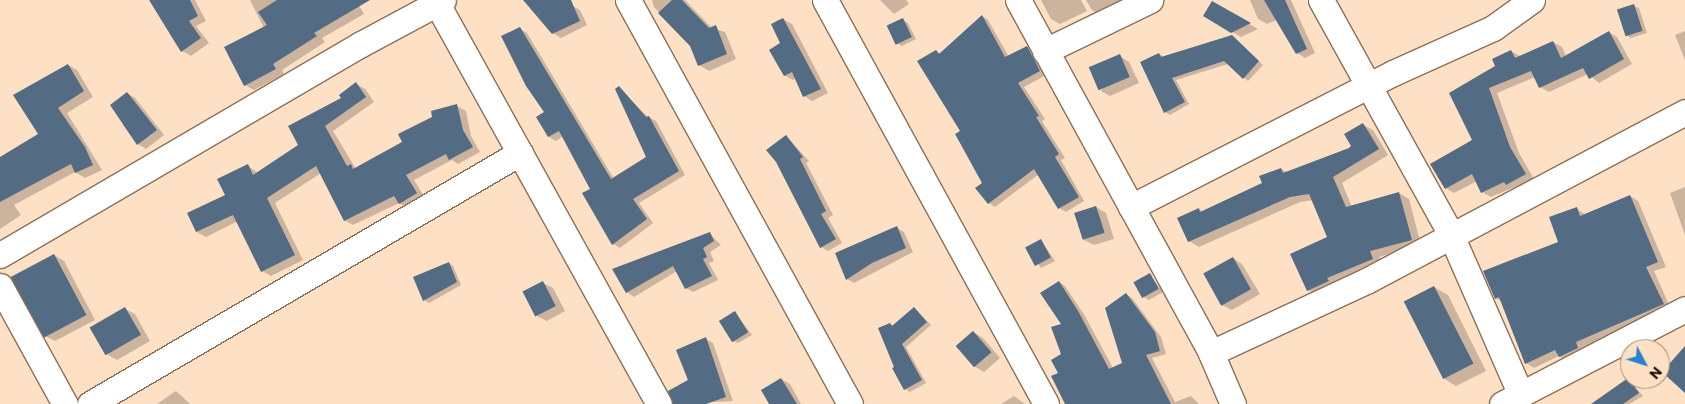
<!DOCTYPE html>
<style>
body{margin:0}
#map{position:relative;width:1685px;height:404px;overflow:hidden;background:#fee0c5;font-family:Commissioner,sans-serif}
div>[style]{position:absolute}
.shadow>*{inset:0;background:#0003}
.building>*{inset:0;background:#536b83;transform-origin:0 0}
.roads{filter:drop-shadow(1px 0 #8a7058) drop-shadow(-1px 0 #8a7058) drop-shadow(0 1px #8a7058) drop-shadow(0 -1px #8a7058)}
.street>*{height:25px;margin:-12.5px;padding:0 12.5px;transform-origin:12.5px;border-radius:12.5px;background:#fff}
span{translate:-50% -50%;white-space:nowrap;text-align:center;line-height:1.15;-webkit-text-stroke:4.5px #fee0c5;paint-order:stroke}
.north{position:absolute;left:1620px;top:339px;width:50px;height:50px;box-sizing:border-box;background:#fee0c5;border:1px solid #a18b78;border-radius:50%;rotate:130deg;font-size:14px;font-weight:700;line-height:20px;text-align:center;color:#150b04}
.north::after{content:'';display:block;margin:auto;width:18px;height:22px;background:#2981cf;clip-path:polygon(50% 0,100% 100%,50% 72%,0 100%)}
</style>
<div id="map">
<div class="shadow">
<div style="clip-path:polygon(153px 0,195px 0,206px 21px,196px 26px,209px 43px,191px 56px,182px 51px)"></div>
<div style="clip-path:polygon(250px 0,362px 0,357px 2px,364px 14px,322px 38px,325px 42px,282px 70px,284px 74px,254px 90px,245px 85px,264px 28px)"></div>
<div style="clip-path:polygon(528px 0,561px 0,580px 10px,587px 25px,561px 38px,553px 33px)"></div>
<div style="clip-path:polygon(652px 0,685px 0,712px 28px,725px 32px,736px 59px,709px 71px,699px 65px,691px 46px,654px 7px)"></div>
<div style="clip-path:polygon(880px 0,906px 0,909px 4px,894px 14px)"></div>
<div style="clip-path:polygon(1041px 0,1081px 0,1087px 11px,1060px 24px,1051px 19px)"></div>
<div style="clip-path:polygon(1086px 0,1124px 0,1100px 15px,1092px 10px)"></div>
<div style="clip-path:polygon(1250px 0,1291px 0,1315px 53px,1305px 58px,1297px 53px,1277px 20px,1267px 24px,1258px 19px)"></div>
<div style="clip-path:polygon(1212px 2px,1258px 29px,1241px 37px,1204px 16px)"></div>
<div style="clip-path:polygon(1634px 6px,1639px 8px,1647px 33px,1631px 38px,1626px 35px)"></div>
<div style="clip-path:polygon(982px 16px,988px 20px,1009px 57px,1027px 47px,1033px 51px,1046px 75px,1024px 87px,1045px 119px,1042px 121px,1065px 158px,1061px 160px,1084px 201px,1066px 212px,1059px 208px,1039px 174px,995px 207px,989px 203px,984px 183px,961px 132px,936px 51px,941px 54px)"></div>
<div style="clip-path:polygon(783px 19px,792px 24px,828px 93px,812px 101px,804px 96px,796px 78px,793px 80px,784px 75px,781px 44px)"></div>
<div style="clip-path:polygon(903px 20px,908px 23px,916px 39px,902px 46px,897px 43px)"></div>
<div style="clip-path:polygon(520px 29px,527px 33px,614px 179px,647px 158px,619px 88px,648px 117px,656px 121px,685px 175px,639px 203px,653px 223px,620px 248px,613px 244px,591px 190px,563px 136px,556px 141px,549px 137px,538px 117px,545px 113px)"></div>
<div style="clip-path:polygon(1685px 31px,1685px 60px,1675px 35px)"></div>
<div style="clip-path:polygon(1609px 32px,1617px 37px,1632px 64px,1599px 83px,1588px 74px,1549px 92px,1540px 87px,1535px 77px,1497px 93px,1519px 153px,1534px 179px,1491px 197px,1482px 192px,1477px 181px,1454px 193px,1446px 188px,1474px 141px,1451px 93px,1496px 67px,1511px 51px,1520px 56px,1553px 42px,1562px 47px,1566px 56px)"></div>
<div style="clip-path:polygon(1232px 36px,1263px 65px,1248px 81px,1228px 64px,1176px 80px,1189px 104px,1170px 115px,1165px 112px,1141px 63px,1159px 54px,1164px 57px)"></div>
<div style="clip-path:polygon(1120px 56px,1129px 62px,1139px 83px,1110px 96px,1101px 91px)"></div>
<div style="clip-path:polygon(68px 65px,77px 70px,93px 97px,67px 113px,102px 170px,85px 178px,75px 172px,14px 205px,21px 215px,0 229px,0 159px,40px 135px)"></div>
<div style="clip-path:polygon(356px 84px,365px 89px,374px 102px,333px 131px,356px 169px,404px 143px,457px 106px,466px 111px,471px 136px,480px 152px,458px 164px,452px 160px,414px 180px,425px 198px,408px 208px,399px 203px,353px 225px,344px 220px,321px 173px,275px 203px,303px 260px,271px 276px,262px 271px,238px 221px,206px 237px,197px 232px,189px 214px,227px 196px,248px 166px,258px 173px,300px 146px)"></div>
<div style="clip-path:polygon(127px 93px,135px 98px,164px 135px,146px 149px,138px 144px,123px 125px,126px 123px)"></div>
<div style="clip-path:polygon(1363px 125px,1373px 130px,1388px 155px,1342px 183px,1352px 207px,1399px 193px,1409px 199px,1421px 245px,1379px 257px,1382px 264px,1318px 296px,1308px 290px,1329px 238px,1313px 200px,1300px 202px,1199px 247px,1189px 241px,1199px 209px,1203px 212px,1263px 184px,1281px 169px,1288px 173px,1349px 149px)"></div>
<div style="clip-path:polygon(786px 136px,809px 161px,806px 163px,833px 215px,828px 218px,842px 243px,828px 251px,821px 247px)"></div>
<div style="clip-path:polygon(1685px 187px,1685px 235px,1670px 193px)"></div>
<div style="clip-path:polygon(1630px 196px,1638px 201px,1666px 267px,1654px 271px,1671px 309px,1583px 347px,1586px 353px,1568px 361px,1559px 356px,1534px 368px,1526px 363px,1502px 302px,1496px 298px,1559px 243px,1577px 209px,1586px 215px)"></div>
<div style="clip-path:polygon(1096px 207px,1106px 213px,1114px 239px,1094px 245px,1084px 240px)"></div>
<div style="clip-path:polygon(897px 228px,904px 232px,913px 252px,854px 283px,847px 279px)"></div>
<div style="clip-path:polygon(710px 234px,721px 245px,710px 252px,714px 261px,709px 263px,718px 280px,693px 292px,686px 288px,677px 271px,634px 297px,627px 292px,614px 270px)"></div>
<div style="clip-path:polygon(1041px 240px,1055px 261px,1041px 268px,1027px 248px)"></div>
<div style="clip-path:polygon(54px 255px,64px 261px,95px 320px,55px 341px,45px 336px)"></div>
<div style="clip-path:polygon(1233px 258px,1242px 264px,1260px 294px,1232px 310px,1222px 305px,1205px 274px)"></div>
<div style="clip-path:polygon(449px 263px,453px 266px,461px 285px,429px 303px,424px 300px,415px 277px)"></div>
<div style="clip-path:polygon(1150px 275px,1163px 292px,1149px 300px,1144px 297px)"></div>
<div style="clip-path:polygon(1059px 282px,1065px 286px,1085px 316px,1113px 368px,1124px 364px,1126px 294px,1132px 298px,1161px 337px,1166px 354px,1152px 358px,1175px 402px,1191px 396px,1199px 404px,1098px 404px,1059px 374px,1063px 325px)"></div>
<div style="clip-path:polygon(543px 283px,553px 288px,565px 311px,547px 321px,537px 316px)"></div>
<div style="clip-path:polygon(1434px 287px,1448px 295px,1486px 371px,1456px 386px,1443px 378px)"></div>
<div style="clip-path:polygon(914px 308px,931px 325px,906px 347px,926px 383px,910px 392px,905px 389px,896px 367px,890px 324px,893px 326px)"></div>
<div style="clip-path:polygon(125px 309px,135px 314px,150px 341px,117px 360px,108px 355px)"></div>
<div style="clip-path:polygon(735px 313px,752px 335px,738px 343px,733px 341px)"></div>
<div style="clip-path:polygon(973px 332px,983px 338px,1000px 358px,984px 372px,974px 366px)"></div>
<div style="clip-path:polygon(706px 339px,713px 343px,733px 401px,676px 404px)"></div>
<div style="clip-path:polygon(781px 379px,790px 384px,801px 404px,771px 404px)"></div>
<div style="clip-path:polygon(1628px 379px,1643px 396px,1629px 404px,1593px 404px)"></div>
<div style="clip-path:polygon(176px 391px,190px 404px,157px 404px)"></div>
<div style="clip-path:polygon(1014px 396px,1025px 404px,1001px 404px)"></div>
</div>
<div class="building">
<div style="clip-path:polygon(149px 0,190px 0,198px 16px,189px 21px,201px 38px,181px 52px)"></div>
<div style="clip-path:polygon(277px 0,370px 0,314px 33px,317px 36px,273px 64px,276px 69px,244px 86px,224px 47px,267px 25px,258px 12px)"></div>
<div style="clip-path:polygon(523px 0,571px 0,580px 21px,552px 34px)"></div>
<div style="clip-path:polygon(672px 0,682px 0,709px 28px,716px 25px,727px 54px,698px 66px,690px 46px,658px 13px)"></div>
<div style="clip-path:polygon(1264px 0,1285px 0,1307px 49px,1296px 54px)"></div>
<div style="clip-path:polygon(1212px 1px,1251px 23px,1231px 33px,1203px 16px)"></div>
<div style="left:1634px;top:4px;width:28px;height:18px;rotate:72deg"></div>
<div style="clip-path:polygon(982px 15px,1005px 57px,1027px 46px,1040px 71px,1018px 83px,1039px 116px,1036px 117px,1059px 154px,1055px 157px,1079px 197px,1058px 209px,1034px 169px,988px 204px,975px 188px,982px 183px,955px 134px,960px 131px,917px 61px,936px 50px,939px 54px)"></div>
<div style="clip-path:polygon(783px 18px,821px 89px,803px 97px,792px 72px,784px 76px,769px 50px,780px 43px,771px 24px)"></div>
<div style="left:903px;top:18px;width:21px;height:18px;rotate:65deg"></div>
<div style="clip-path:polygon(520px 27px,611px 179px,646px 157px,615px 89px,619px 86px,646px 117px,649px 116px,679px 171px,633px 199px,647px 219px,612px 245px,582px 193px,590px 189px,559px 131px,548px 137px,536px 117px,544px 112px,526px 86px,501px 36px)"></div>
<div style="clip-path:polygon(1609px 31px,1624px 59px,1589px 79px,1583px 68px,1539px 88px,1531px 71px,1489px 88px,1510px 147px,1526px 174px,1506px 185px,1504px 182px,1481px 193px,1472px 174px,1445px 189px,1430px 164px,1472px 140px,1449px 93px,1495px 66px,1492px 59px,1511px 50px,1515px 58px,1553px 41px,1561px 58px)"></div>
<div style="clip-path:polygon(1232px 35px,1259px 61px,1243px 79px,1224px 61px,1172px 78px,1185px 102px,1164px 113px,1140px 62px,1159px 53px,1161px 57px)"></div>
<div style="left:1120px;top:54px;width:25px;height:34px;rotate:67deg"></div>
<div style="clip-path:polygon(68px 64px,84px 91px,58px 108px,85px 147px,93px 165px,75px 173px,71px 164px,0 202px,0 157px,38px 134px,13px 95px)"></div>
<div style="clip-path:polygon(356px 82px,366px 97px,325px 126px,347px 166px,351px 164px,353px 169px,402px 142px,398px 134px,432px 117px,431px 111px,457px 104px,463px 130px,473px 147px,449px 160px,446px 154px,406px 175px,417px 193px,399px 204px,394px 196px,344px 221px,316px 166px,267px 198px,295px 255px,261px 272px,233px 215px,196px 232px,187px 213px,225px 195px,217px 179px,248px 164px,253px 175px,298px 145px,288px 126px,341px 98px,339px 95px)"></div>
<div style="clip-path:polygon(127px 92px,157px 130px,137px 145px,110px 105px)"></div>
<div style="clip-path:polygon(1363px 123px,1379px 149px,1333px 177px,1346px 207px,1399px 192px,1412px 240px,1370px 251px,1373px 259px,1327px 278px,1329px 281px,1307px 291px,1290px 254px,1327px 237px,1309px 194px,1290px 197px,1188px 242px,1177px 218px,1199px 208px,1200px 212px,1262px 183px,1259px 176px,1281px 168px,1283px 173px,1349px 148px,1351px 146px,1344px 134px)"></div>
<div style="clip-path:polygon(786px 135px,803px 157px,800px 159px,826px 211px,821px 214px,836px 239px,820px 248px,776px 162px,766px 150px)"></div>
<div style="clip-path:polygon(1630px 195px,1658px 262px,1646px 267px,1664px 304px,1576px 342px,1578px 348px,1559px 357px,1555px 350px,1525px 364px,1499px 297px,1495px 299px,1483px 271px,1558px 242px,1549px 217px,1577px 207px,1580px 216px)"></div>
<div style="left:1096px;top:206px;width:28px;height:23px;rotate:72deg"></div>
<div style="clip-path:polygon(897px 226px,906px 248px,872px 263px,846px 280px,835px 253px)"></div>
<div style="clip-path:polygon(710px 232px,714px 241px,703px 248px,707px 257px,703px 259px,712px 276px,685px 289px,673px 266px,626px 293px,612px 269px)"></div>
<div style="left:1041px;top:239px;width:21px;height:18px;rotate:62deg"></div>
<div style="left:54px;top:254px;width:69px;height:49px;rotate:62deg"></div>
<div style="left:1233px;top:257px;width:37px;height:34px;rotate:61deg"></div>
<div style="clip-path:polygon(449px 262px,457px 282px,423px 301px,413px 277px)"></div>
<div style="left:1150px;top:273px;width:18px;height:19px;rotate:61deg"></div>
<div style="left:543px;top:281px;width:28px;height:23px;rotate:63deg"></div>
<div style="clip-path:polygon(1059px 281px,1078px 311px,1109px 369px,1122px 363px,1105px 308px,1126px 293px,1155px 332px,1160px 351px,1146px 355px,1171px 404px,1065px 404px,1051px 376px,1058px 373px,1051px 360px,1061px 354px,1051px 327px,1061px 324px,1040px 293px)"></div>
<div style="left:1434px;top:286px;width:87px;height:34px;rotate:63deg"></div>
<div style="left:125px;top:307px;width:32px;height:41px;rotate:60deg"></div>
<div style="clip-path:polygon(914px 307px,927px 322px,902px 344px,922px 380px,904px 390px,892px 368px,894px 367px,878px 328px,890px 323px,892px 326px)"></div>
<div style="left:735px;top:311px;width:25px;height:19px;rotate:58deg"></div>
<div style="left:973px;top:331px;width:28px;height:23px;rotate:49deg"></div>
<div style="clip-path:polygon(706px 337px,726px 397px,706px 404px,673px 404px,668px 391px,688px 380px,676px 350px)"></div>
<div style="clip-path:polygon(1685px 346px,1685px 393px,1662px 372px)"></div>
<div style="clip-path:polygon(781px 378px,797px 404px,769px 404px,761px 390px)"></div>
<div style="clip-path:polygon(1628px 378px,1639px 393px,1623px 404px,1591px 404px)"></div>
</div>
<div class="roads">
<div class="street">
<div style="left:435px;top:0;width:462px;rotate:61deg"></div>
<div style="left:628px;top:0;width:461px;rotate:61.2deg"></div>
<div style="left:825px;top:0;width:460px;rotate:61.3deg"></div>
<div style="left:1018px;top:0;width:402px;rotate:61.3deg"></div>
<div style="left:1211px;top:353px;width:56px;rotate:66.7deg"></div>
<div style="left:1321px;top:0;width:269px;rotate:61deg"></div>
<div style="left:1451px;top:235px;width:172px;rotate:66.4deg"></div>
<div style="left:1045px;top:51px;width:117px;rotate:-25.9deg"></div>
<div style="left:1131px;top:207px;width:294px;rotate:-27.1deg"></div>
<div style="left:1393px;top:73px;width:110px;rotate:-24.2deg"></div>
<div style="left:1493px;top:28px;width:48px;rotate:-35.7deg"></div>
<div style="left:0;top:255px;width:418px;rotate:-30.3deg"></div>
<div style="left:361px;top:44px;width:93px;rotate:-28.2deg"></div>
<div style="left:0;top:286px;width:135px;rotate:61.2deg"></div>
<div style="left:1211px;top:353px;width:173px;rotate:-24.9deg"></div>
<div style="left:1368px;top:280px;width:359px;rotate:-27.9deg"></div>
<div style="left:90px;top:404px;width:498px;rotate:-30.3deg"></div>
<div style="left:1502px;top:404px;width:206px;rotate:-27.4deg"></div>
</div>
</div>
<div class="north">N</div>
</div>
